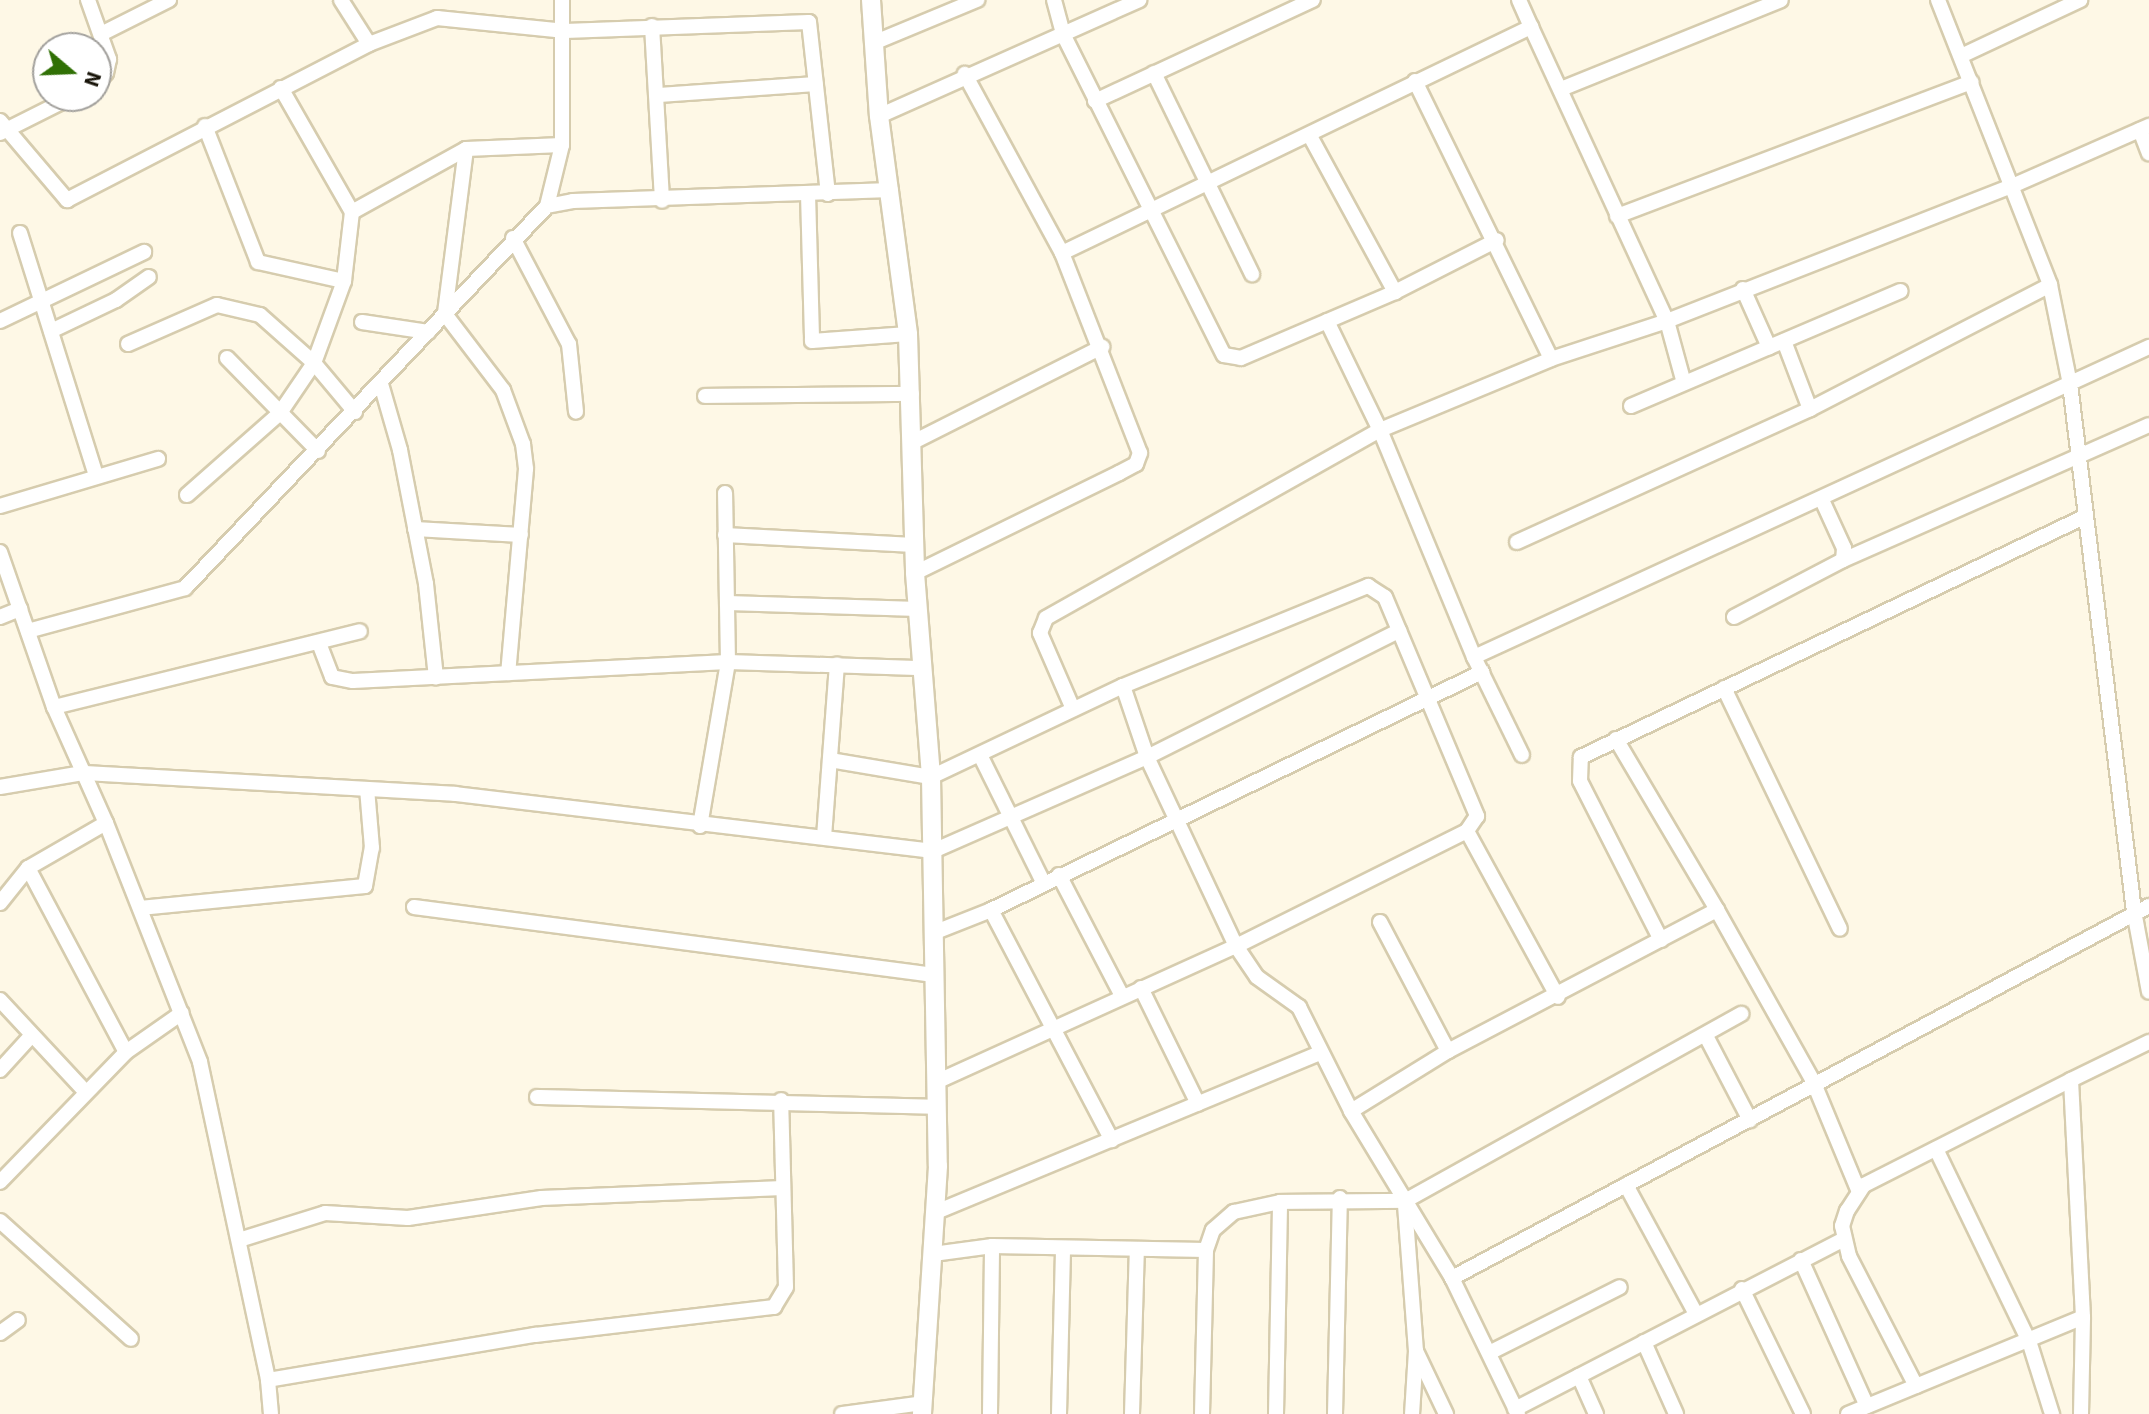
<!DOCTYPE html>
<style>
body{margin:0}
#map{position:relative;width:2149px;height:1414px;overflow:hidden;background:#fef8e6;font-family:"Source Sans 3",sans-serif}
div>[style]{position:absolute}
.roads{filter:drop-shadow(2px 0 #d6ccae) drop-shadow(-2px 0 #d6ccae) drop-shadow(0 2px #d6ccae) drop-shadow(0 -2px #d6ccae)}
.minor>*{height:14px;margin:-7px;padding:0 7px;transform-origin:7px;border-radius:7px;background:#fff}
.tertiary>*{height:18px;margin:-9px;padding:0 9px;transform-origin:9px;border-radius:9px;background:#fff}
span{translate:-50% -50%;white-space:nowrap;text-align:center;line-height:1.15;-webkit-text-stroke:7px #fff;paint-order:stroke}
.north{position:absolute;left:32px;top:32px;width:80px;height:80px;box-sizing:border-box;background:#fff;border:2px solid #a3a19d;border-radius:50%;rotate:109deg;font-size:22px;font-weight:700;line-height:32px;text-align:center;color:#181409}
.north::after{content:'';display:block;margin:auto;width:28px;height:36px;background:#307005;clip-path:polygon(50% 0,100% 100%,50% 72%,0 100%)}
</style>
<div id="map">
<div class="roads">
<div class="minor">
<div style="left:88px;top:0;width:63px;rotate:70.4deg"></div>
<div style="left:109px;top:59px;width:14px;rotate:102deg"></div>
<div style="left:106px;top:73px;width:15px;rotate:132deg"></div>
<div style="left:341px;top:0;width:52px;rotate:57.5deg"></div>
<div style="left:1054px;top:0;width:35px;rotate:75deg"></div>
<div style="left:1063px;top:34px;width:359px;rotate:63.4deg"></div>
<div style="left:1224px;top:355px;width:17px;rotate:10deg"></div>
<div style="left:1241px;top:358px;width:168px;rotate:-23.2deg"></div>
<div style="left:1395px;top:292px;width:114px;rotate:-27deg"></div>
<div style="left:1519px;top:0;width:30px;rotate:66deg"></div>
<div style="left:1938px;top:0;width:306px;rotate:68.5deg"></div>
<div style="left:2050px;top:285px;width:101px;rotate:78.6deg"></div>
<div style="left:2070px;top:384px;width:531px;rotate:83.08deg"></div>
<div style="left:2134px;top:911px;width:82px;rotate:79.5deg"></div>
<div style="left:652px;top:26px;width:175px;rotate:86.7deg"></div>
<div style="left:103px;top:33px;width:74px;rotate:-26.6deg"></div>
<div style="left:873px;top:43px;width:113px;rotate:-22.5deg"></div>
<div style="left:1961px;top:56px;width:132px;rotate:-25.2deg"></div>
<div style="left:1154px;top:73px;width:224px;rotate:64deg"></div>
<div style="left:1415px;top:81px;width:309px;rotate:63.9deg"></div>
<div style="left:1561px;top:89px;width:237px;rotate:-22deg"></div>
<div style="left:659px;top:95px;width:157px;rotate:-4deg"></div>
<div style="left:1095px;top:101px;width:240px;rotate:-24.9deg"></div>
<div style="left:879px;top:116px;width:285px;rotate:-24deg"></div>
<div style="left:0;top:121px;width:104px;rotate:49.7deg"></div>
<div style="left:67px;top:200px;width:340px;rotate:-27.3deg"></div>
<div style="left:369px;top:44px;width:73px;rotate:-20.9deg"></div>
<div style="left:437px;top:18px;width:129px;rotate:5.8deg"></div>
<div style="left:565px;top:31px;width:244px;rotate:-2.1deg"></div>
<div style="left:809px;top:22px;width:173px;rotate:83.7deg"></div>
<div style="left:205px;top:126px;width:146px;rotate:68.7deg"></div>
<div style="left:258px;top:262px;width:88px;rotate:12.5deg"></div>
<div style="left:2140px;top:130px;width:25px;rotate:69deg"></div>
<div style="left:0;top:133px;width:83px;rotate:-26.6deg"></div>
<div style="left:1310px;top:136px;width:178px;rotate:61.4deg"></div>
<div style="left:466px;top:149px;width:166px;rotate:97.3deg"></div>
<div style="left:445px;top:314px;width:96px;rotate:52.7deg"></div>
<div style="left:503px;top:390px;width:58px;rotate:69.7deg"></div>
<div style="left:523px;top:444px;width:25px;rotate:83deg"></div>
<div style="left:526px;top:469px;width:205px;rotate:95deg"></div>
<div style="left:808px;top:194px;width:147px;rotate:88.4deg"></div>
<div style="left:812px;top:341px;width:96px;rotate:-4.2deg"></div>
<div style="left:547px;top:206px;width:63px;rotate:-76.2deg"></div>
<div style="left:562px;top:145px;width:145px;rotate:-90deg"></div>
<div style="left:352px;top:212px;width:130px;rotate:-28.9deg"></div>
<div style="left:466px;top:149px;width:96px;rotate:-2.4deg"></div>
<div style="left:1617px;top:216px;width:379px;rotate:-20.7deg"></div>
<div style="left:20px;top:233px;width:254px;rotate:72.6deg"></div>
<div style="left:513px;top:238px;width:120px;rotate:62.2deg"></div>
<div style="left:569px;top:344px;width:68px;rotate:84.1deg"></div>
<div style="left:1062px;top:253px;width:521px;rotate:-25.73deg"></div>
<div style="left:1531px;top:27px;width:324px;rotate:65.2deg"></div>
<div style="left:1667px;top:321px;width:64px;rotate:74.7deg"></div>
<div style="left:1743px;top:289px;width:64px;rotate:65.9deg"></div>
<div style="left:0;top:321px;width:160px;rotate:-25.6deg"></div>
<div style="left:1327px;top:321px;width:121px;rotate:64.1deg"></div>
<div style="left:1380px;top:430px;width:246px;rotate:67.5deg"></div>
<div style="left:1474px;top:657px;width:109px;rotate:63.9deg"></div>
<div style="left:362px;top:322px;width:67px;rotate:8.6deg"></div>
<div style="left:51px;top:331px;width:72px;rotate:-25.5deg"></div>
<div style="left:116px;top:300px;width:40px;rotate:-34.9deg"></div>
<div style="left:1784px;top:341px;width:73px;rotate:69.1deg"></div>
<div style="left:128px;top:344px;width:97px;rotate:-23.7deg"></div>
<div style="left:217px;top:305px;width:44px;rotate:13.1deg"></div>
<div style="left:260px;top:315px;width:72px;rotate:41.6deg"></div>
<div style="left:314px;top:363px;width:64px;rotate:50.1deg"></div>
<div style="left:227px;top:358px;width:130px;rotate:45.6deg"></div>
<div style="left:381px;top:384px;width:69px;rotate:73.9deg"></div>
<div style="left:400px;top:450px;width:136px;rotate:79deg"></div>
<div style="left:426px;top:584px;width:94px;rotate:83.9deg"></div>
<div style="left:705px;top:396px;width:207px;rotate:-0.6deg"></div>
<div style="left:1631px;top:406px;width:293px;rotate:-23.1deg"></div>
<div style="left:913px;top:442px;width:212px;rotate:-26.7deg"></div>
<div style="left:187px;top:495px;width:124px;rotate:-41.4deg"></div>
<div style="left:280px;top:413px;width:60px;rotate:-55.8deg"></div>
<div style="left:314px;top:363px;width:87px;rotate:-69.9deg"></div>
<div style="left:344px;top:281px;width:69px;rotate:-83.4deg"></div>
<div style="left:352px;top:212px;width:143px;rotate:-119.8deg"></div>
<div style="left:0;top:506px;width:165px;rotate:-16.6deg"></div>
<div style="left:415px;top:529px;width:106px;rotate:3.2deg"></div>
<div style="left:725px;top:535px;width:189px;rotate:3deg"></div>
<div style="left:1517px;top:542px;width:322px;rotate:-24.4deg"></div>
<div style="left:1810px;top:409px;width:270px;rotate:-27.3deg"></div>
<div style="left:0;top:552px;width:164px;rotate:70.8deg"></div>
<div style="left:54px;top:707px;width:127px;rotate:65.9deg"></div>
<div style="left:106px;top:823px;width:257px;rotate:68.5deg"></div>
<div style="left:200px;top:1062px;width:325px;rotate:77.9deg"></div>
<div style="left:268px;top:1380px;width:34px;rotate:85deg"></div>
<div style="left:1843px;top:560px;width:334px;rotate:-23.8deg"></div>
<div style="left:915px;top:573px;width:227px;rotate:-26.1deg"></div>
<div style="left:1119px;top:473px;width:19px;rotate:-28deg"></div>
<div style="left:1136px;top:464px;width:12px;rotate:-70deg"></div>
<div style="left:1140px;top:453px;width:215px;rotate:-111.3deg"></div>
<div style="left:1062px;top:253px;width:204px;rotate:-118.5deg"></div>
<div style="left:727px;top:603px;width:192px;rotate:1.8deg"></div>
<div style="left:0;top:617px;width:22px;rotate:-22deg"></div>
<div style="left:1734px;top:617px;width:123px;rotate:-27.6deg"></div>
<div style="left:1843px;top:560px;width:12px;rotate:-85deg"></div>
<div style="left:1844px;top:548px;width:53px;rotate:-114.6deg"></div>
<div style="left:28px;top:631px;width:163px;rotate:-15.3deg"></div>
<div style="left:185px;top:588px;width:526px;rotate:-46.54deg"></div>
<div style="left:547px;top:206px;width:26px;rotate:-11deg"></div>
<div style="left:573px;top:201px;width:318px;rotate:-2deg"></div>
<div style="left:319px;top:643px;width:36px;rotate:69deg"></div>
<div style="left:332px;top:677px;width:21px;rotate:11deg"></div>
<div style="left:353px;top:681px;width:375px;rotate:-2.9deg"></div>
<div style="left:728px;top:662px;width:196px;rotate:1.8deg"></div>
<div style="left:1474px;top:657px;width:743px;rotate:-24.67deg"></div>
<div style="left:1123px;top:686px;width:75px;rotate:71.3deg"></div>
<div style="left:1147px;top:757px;width:209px;rotate:64.8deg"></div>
<div style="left:1236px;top:946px;width:37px;rotate:56deg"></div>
<div style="left:1257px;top:977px;width:52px;rotate:35.5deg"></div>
<div style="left:1299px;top:1007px;width:116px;rotate:63.4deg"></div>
<div style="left:1351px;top:1111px;width:195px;rotate:58.8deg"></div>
<div style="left:1452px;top:1278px;width:151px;rotate:64.1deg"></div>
<div style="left:1724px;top:688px;width:267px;rotate:64.3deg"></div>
<div style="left:54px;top:707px;width:315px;rotate:-13.9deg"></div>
<div style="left:1073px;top:709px;width:83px;rotate:-113.5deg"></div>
<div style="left:1040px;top:633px;width:16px;rotate:-68deg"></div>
<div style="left:1046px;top:618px;width:383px;rotate:-29.4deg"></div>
<div style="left:1380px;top:430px;width:185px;rotate:-22.5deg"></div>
<div style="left:1551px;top:359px;width:122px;rotate:-18.1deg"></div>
<div style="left:1667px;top:321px;width:370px;rotate:-21.4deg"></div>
<div style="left:2012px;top:186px;width:150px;rotate:-23.7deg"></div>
<div style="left:1616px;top:739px;width:199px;rotate:59.4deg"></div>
<div style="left:980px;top:755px;width:142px;rotate:63.6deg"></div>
<div style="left:830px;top:760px;width:102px;rotate:9.6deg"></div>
<div style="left:931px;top:777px;width:212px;rotate:-25.4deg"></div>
<div style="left:1123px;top:686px;width:265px;rotate:-22.2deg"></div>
<div style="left:1368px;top:586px;width:20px;rotate:33deg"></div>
<div style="left:1385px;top:597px;width:238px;rotate:67.2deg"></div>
<div style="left:1477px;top:816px;width:18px;rotate:124deg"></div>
<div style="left:1467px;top:831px;width:258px;rotate:153.5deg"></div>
<div style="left:1236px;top:946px;width:326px;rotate:155.6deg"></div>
<div style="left:0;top:787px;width:84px;rotate:-9.6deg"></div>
<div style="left:83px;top:773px;width:373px;rotate:3.2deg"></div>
<div style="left:455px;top:794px;width:481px;rotate:6.8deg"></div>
<div style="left:933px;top:851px;width:234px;rotate:-23.7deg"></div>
<div style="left:1147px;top:757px;width:282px;rotate:-26.6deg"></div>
<div style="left:700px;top:826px;width:166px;rotate:-80.3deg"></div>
<div style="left:728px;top:662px;width:169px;rotate:-91deg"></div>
<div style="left:1467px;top:831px;width:189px;rotate:61.3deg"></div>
<div style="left:824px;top:837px;width:173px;rotate:-85.7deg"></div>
<div style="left:28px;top:868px;width:208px;rotate:62deg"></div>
<div style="left:1059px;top:875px;width:136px;rotate:62.5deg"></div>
<div style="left:0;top:903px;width:45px;rotate:-51.3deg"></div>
<div style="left:28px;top:868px;width:90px;rotate:-30deg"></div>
<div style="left:414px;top:907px;width:524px;rotate:7.45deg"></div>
<div style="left:140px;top:908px;width:226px;rotate:-5.6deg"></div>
<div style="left:365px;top:886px;width:39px;rotate:-80deg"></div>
<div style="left:372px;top:848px;width:59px;rotate:-94.8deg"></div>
<div style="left:991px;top:910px;width:260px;rotate:62.3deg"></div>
<div style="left:1380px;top:922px;width:146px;rotate:62.2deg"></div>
<div style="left:933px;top:933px;width:62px;rotate:-21.6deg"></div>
<div style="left:991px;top:910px;width:546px;rotate:-25.86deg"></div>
<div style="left:1661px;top:940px;width:178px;rotate:-117deg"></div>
<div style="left:1580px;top:781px;width:24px;rotate:-88deg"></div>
<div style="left:1581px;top:757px;width:557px;rotate:-25.51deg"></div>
<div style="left:1141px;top:988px;width:129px;rotate:63.8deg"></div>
<div style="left:0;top:1000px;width:125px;rotate:47deg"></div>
<div style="left:1706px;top:1036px;width:95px;rotate:62.4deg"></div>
<div style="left:0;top:1070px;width:47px;rotate:-47.6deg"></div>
<div style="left:537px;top:1097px;width:400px;rotate:1.4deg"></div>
<div style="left:1351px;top:1111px;width:114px;rotate:-31.7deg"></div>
<div style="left:1448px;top:1051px;width:304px;rotate:-27.7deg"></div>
<div style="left:1717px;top:910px;width:196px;rotate:60.7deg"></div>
<div style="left:1813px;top:1081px;width:120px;rotate:67.5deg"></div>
<div style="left:1936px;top:1149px;width:213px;rotate:64.2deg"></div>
<div style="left:2029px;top:1341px;width:77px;rotate:72.5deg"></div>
<div style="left:0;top:1182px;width:181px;rotate:-45.9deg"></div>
<div style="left:126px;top:1052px;width:68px;rotate:-34.9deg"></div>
<div style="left:1626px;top:1185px;width:147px;rotate:61.5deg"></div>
<div style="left:1405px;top:1205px;width:146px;rotate:85.7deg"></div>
<div style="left:1416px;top:1351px;width:63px;rotate:93.6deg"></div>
<div style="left:936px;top:1212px;width:415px;rotate:-22.5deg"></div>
<div style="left:0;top:1221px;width:176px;rotate:42deg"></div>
<div style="left:239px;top:1240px;width:90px;rotate:-17.4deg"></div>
<div style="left:325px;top:1213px;width:83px;rotate:3.4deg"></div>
<div style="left:408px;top:1218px;width:135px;rotate:-8.5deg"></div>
<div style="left:542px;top:1198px;width:240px;rotate:-2.4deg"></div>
<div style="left:933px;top:1254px;width:60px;rotate:-7.7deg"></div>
<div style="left:992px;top:1246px;width:214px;rotate:1.1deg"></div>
<div style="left:1801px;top:1260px;width:160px;rotate:65.7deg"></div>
<div style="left:1452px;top:1278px;width:790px;rotate:-28.09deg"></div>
<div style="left:1742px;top:1289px;width:139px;rotate:64deg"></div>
<div style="left:0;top:1333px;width:22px;rotate:-36deg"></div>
<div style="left:1644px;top:1342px;width:79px;rotate:66deg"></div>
<div style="left:1416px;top:1351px;width:70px;rotate:64.5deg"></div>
<div style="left:1491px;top:1352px;width:144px;rotate:-26.7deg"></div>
<div style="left:1579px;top:1376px;width:42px;rotate:65.9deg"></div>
<div style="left:268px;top:1380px;width:271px;rotate:-9.6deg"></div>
<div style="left:535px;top:1335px;width:241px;rotate:-6.7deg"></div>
<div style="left:774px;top:1307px;width:23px;rotate:-59deg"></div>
<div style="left:786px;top:1287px;width:187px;rotate:-91.5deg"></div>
<div style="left:1916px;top:1386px;width:146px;rotate:-117.3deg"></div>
<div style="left:1849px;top:1256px;width:31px;rotate:-103deg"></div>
<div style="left:1842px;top:1226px;width:16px;rotate:-72deg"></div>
<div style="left:1847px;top:1211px;width:31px;rotate:-57deg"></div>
<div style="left:1864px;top:1185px;width:232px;rotate:-26.9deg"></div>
<div style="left:1515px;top:1409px;width:370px;rotate:-27.3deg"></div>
<div style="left:842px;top:1414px;width:82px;rotate:-7.7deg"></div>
<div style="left:990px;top:1414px;width:168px;rotate:-89.3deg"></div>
<div style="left:1059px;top:1414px;width:166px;rotate:-88.6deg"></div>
<div style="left:1132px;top:1414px;width:164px;rotate:-88.3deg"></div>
<div style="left:1202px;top:1414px;width:164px;rotate:-88.6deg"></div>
<div style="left:1206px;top:1250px;width:21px;rotate:-71deg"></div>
<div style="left:1213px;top:1230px;width:28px;rotate:-41deg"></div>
<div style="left:1234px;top:1212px;width:47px;rotate:-12.3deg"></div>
<div style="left:1280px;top:1202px;width:125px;rotate:-0.5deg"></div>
<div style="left:1405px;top:1201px;width:385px;rotate:-29.1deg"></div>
<div style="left:1276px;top:1414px;width:212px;rotate:-88.9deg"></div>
<div style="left:1335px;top:1414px;width:216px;rotate:-88.7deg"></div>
<div style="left:1848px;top:1414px;width:254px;rotate:-22.4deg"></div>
<div style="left:2081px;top:1414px;width:97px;rotate:-88.8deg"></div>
<div style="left:2083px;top:1317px;width:237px;rotate:-92.9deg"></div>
<div style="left:2071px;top:1080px;width:87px;rotate:-26deg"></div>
</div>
<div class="tertiary">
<div style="left:871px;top:0;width:116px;rotate:86.1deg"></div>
<div style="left:879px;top:116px;width:220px;rotate:82.4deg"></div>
<div style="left:908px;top:334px;width:239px;rotate:88.3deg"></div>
<div style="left:915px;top:573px;width:205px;rotate:85.5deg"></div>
<div style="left:931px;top:777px;width:389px;rotate:89deg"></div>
<div style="left:938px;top:1166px;width:249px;rotate:93.7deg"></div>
</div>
</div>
<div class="north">N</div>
</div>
